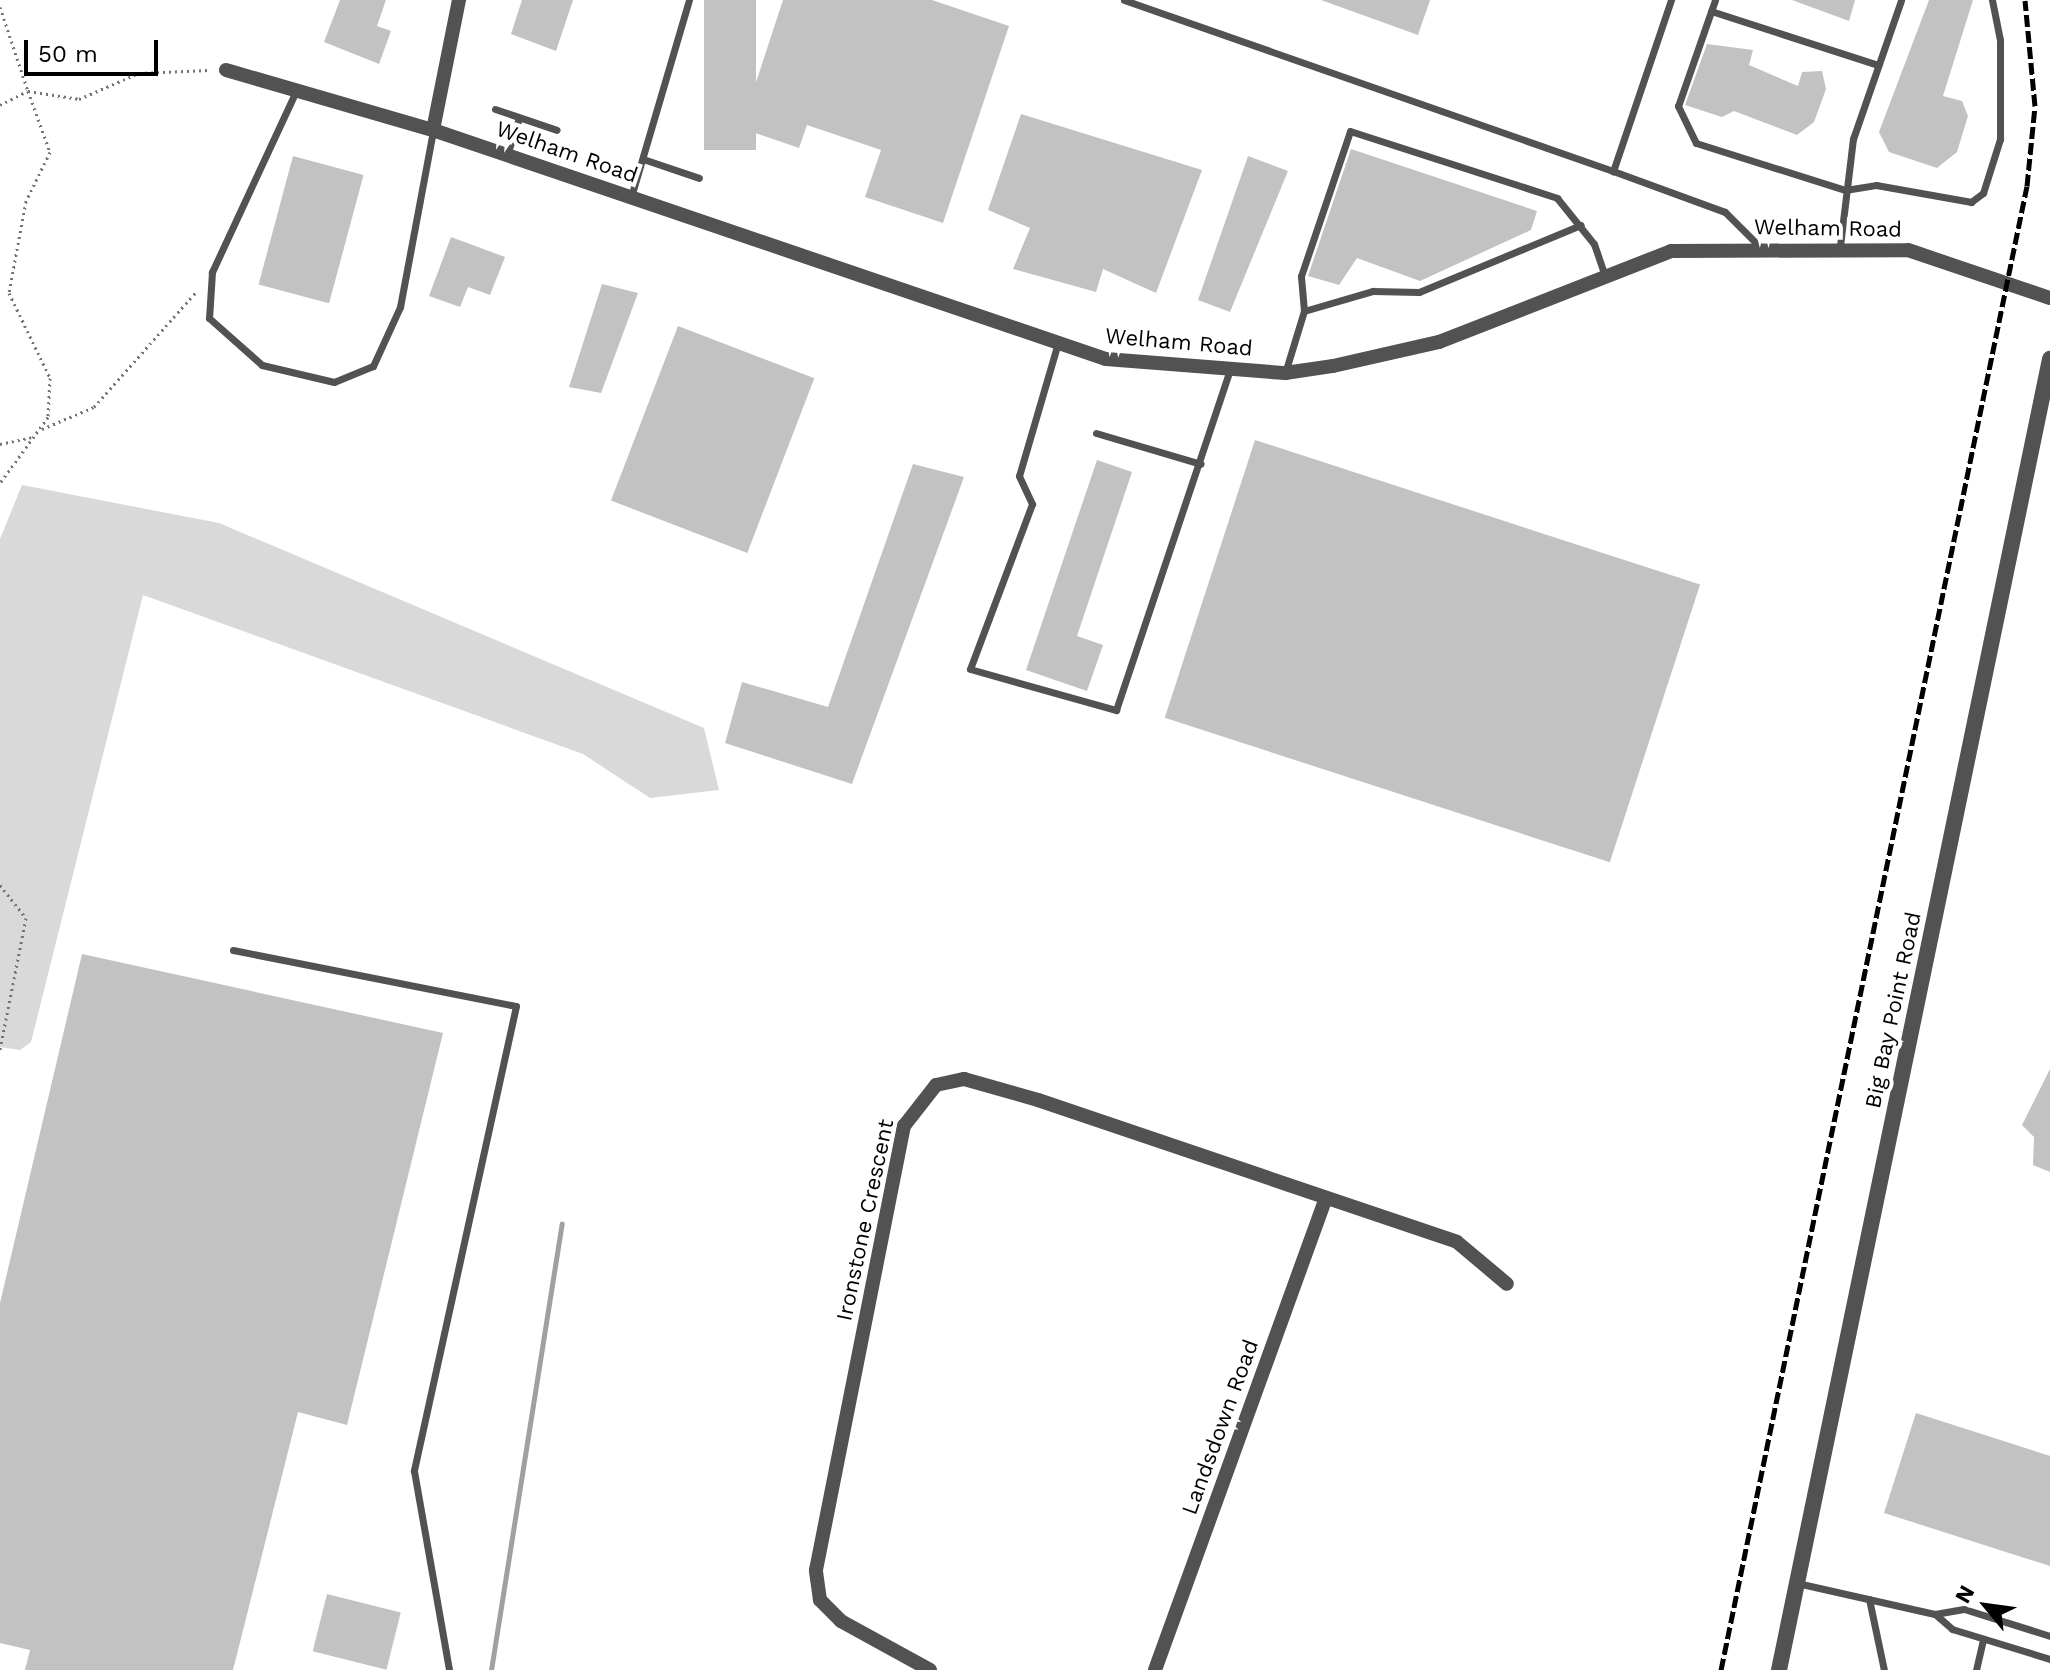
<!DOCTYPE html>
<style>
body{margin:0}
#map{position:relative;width:2050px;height:1670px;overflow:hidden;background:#fff;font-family:"Work Sans",sans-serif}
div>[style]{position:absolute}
.green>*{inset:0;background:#d9d9d9}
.stream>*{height:5px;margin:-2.5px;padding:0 2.5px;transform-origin:2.5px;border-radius:2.5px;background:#a0a0a0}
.building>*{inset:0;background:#c2c2c2;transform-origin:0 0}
.path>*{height:3px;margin-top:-1.5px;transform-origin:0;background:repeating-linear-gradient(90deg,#747474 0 2px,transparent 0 6px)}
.service>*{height:7px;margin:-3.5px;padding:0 3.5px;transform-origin:3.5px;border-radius:3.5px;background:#525252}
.minor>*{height:14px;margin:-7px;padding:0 7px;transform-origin:7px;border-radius:7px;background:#525252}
.tertiary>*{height:16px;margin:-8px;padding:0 8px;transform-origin:8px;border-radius:8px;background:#525252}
.rail>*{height:5px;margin-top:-2.5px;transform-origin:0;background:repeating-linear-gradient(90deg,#000 0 12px,transparent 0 16px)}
span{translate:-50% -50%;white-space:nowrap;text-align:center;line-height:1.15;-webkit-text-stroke:8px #fff;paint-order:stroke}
.street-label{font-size:22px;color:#000}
.north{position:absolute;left:1946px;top:1566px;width:80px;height:80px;-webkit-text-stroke:6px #fff;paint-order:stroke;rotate:299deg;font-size:22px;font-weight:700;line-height:32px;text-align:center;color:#000}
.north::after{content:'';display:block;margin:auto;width:28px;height:36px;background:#000;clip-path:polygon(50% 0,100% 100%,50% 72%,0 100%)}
.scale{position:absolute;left:24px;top:40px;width:134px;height:36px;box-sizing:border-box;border:4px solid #000;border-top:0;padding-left:10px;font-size:24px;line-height:28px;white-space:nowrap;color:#000;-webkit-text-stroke:6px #fff;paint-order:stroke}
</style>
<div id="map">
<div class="green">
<div style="clip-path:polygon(22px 485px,219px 523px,704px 728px,719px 790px,650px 798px,583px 754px,143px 595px,31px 1042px,20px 1050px,0 1047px,0 539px)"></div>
</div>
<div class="stream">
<div style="left:491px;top:1670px;width:452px;rotate:-81deg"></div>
</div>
<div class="building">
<div style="clip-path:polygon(340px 0,386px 0,377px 26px,391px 31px,379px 64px,324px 42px)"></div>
<div style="clip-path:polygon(522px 0,573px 0,556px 51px,511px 34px)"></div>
<div style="left:704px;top:0;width:52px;height:150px"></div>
<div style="clip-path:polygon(783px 0,932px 0,1009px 26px,943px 223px,865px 197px,881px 150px,807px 125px,799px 148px,741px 128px)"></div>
<div style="clip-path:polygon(1321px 0,1430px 0,1418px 35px)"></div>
<div style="clip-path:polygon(1792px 0,1855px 0,1849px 21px)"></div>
<div style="clip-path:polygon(1929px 0,1973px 0,1943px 96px,1962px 101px,1968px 116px,1957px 152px,1937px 168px,1889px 152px,1879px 132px)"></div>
<div style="clip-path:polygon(1707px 44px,1753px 50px,1749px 65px,1798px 86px,1802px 72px,1822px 71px,1826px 89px,1814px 122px,1797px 135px,1734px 111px,1722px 117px,1685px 105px)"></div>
<div style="clip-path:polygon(1021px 114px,1202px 170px,1156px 293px,1103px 269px,1096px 292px,1013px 269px,1030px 228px,988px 210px)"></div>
<div style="clip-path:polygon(1351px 149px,1537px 211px,1531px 230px,1420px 281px,1357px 258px,1339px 285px,1308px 276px)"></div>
<div style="left:293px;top:156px;width:73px;height:133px;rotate:15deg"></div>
<div style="clip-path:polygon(1248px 156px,1288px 171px,1230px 312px,1198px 300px)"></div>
<div style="clip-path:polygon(451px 237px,505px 257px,490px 295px,468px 287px,460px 307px,429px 296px)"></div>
<div style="clip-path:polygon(602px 284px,638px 293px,601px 393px,569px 387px)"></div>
<div style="left:678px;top:326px;width:146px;height:187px;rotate:21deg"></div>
<div style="left:1255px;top:440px;width:468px;height:292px;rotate:18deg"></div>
<div style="clip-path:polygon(1097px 460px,1132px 472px,1077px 636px,1103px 645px,1087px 691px,1026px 670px)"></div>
<div style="clip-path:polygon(913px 464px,964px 477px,852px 784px,725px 743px,742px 682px,828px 707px)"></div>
<div style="clip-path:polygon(82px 954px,443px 1033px,347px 1425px,298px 1412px,233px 1670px,25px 1670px,30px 1650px,0 1643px,0 1303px)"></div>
<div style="clip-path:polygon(2050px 1069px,2050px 1172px,2033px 1165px,2034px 1137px,2022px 1125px)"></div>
<div style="clip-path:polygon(1916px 1413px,2050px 1456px,2050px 1566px,1884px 1513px)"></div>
<div style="left:327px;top:1594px;width:76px;height:59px;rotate:14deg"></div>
</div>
<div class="path">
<div style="left:0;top:7px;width:89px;rotate:71.6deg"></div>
<div style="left:28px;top:91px;width:52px;rotate:8.9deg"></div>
<div style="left:79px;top:99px;width:65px;rotate:-23.4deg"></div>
<div style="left:139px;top:73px;width:70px;rotate:-2.5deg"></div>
<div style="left:0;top:105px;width:31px;rotate:-27deg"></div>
<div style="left:28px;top:91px;width:65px;rotate:70.2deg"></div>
<div style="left:50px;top:152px;width:55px;rotate:116.1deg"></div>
<div style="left:26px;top:201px;width:94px;rotate:100.5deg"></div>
<div style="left:9px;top:293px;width:94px;rotate:64.2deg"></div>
<div style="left:50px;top:378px;width:39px;rotate:93deg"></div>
<div style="left:48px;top:417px;width:82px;rotate:126deg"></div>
<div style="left:42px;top:429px;width:56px;rotate:-22.9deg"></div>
<div style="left:94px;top:407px;width:155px;rotate:-48.4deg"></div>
<div style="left:0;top:444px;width:33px;rotate:-12deg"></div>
<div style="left:0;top:885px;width:42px;rotate:51.8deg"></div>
<div style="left:26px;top:918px;width:134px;rotate:101.2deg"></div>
</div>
<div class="service">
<div style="left:1124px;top:0;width:518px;rotate:19.27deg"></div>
<div style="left:1671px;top:0;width:181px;rotate:108.7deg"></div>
<div style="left:1613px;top:171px;width:119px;rotate:20.1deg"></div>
<div style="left:1725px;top:212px;width:51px;rotate:45deg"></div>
<div style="left:1715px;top:0;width:112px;rotate:109.2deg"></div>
<div style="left:1678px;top:106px;width:41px;rotate:64.1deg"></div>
<div style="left:1696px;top:143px;width:156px;rotate:17.5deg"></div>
<div style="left:1845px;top:190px;width:31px;rotate:-9deg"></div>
<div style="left:1876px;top:185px;width:97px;rotate:10.1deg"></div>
<div style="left:1971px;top:202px;width:15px;rotate:-37deg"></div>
<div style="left:1983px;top:193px;width:57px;rotate:-72.5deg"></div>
<div style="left:2000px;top:139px;width:99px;rotate:-90deg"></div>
<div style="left:2000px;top:40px;width:41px;rotate:-101.3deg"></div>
<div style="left:1711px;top:11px;width:176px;rotate:17.9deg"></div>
<div style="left:296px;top:91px;width:200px;rotate:114.9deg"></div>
<div style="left:212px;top:272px;width:46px;rotate:93.7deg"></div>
<div style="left:209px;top:318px;width:71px;rotate:41.6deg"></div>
<div style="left:262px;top:365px;width:74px;rotate:13.3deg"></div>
<div style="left:334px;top:382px;width:42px;rotate:-22.3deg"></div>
<div style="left:373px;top:366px;width:65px;rotate:-65.4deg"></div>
<div style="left:400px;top:307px;width:180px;rotate:-79.4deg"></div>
<div style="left:495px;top:109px;width:65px;rotate:18.7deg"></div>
<div style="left:507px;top:155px;width:39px;rotate:-72deg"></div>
<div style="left:643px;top:159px;width:59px;rotate:18.7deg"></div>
<div style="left:631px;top:197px;width:205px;rotate:-73.6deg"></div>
<div style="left:1840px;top:246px;width:108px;rotate:-83.1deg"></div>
<div style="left:1853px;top:139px;width:147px;rotate:-70.9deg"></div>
<div style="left:1304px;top:311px;width:72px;rotate:-16.2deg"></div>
<div style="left:1373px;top:291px;width:46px;rotate:1.2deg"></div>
<div style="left:1419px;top:292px;width:175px;rotate:-22.5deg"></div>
<div style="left:1057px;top:346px;width:135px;rotate:106.3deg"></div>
<div style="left:1019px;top:476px;width:31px;rotate:65deg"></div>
<div style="left:1032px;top:504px;width:176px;rotate:110.6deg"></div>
<div style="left:970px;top:669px;width:152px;rotate:15.7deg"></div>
<div style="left:1116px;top:710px;width:359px;rotate:-71.5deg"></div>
<div style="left:1285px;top:373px;width:65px;rotate:-73deg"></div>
<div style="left:1304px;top:311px;width:35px;rotate:-95deg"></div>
<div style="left:1301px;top:276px;width:153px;rotate:-71.3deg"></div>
<div style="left:1350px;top:131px;width:218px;rotate:17.9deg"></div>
<div style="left:1557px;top:198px;width:59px;rotate:51.2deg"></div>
<div style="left:1594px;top:244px;width:31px;rotate:71deg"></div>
<div style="left:1096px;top:433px;width:109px;rotate:16.4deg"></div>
<div style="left:233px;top:950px;width:288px;rotate:11.2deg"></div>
<div style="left:516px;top:1006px;width:476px;rotate:102.4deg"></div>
<div style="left:414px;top:1471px;width:202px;rotate:80deg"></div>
<div style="left:1797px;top:1583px;width:141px;rotate:12.7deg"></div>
<div style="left:1935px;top:1614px;width:23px;rotate:41deg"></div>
<div style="left:1952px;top:1629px;width:102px;rotate:17deg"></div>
<div style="left:1869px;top:1599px;width:73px;rotate:78.1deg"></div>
<div style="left:1935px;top:1614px;width:29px;rotate:-10deg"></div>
<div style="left:1964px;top:1609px;width:90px;rotate:17.4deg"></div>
<div style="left:1976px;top:1670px;width:32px;rotate:-77deg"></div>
</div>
<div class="minor">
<div style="left:226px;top:70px;width:216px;rotate:16.2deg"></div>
<div style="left:433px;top:130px;width:711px;rotate:18.79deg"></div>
<div style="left:1106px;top:359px;width:180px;rotate:4.5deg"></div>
<div style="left:1285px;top:373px;width:49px;rotate:-8.3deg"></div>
<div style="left:1333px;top:366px;width:109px;rotate:-12.8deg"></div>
<div style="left:1439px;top:342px;width:249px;rotate:-21.4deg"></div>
<div style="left:1671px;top:251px;width:237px;rotate:-0.2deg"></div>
<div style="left:1908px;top:250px;width:150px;rotate:18.7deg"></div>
<div style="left:433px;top:130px;width:133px;rotate:-78.7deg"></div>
<div style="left:930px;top:1670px;width:102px;rotate:-151.2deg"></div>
<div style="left:841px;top:1621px;width:30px;rotate:-135deg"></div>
<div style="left:820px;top:1600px;width:30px;rotate:-98deg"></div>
<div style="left:816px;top:1570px;width:453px;rotate:-78.8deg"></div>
<div style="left:904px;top:1126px;width:52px;rotate:-52deg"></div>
<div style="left:936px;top:1085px;width:29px;rotate:-12deg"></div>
<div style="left:964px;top:1079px;width:77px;rotate:15.8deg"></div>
<div style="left:1038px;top:1100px;width:442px;rotate:18.7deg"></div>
<div style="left:1457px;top:1242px;width:65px;rotate:40deg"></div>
<div style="left:1155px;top:1670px;width:500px;rotate:-70.1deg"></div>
</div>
<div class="tertiary">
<div style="left:1779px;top:1670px;width:1339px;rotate:-78.32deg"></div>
</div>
<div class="rail">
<div style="left:1721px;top:1670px;width:1515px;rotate:-78.35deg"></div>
<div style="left:2027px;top:186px;width:80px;rotate:-84.3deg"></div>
<div style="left:2035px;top:106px;width:106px;rotate:-95.4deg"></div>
</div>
<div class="street-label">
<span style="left:567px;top:152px;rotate:19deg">Welham Road</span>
<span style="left:1828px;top:228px;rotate:1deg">Welham Road</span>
<span style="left:1179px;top:342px;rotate:5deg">Welham Road</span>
<span style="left:1893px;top:1010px;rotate:-78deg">Big Bay Point Road</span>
<span style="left:865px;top:1220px;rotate:-78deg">Ironstone Crescent</span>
<span style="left:1220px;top:1427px;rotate:-70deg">Landsdown Road</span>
</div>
<div class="north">N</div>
<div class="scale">50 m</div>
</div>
